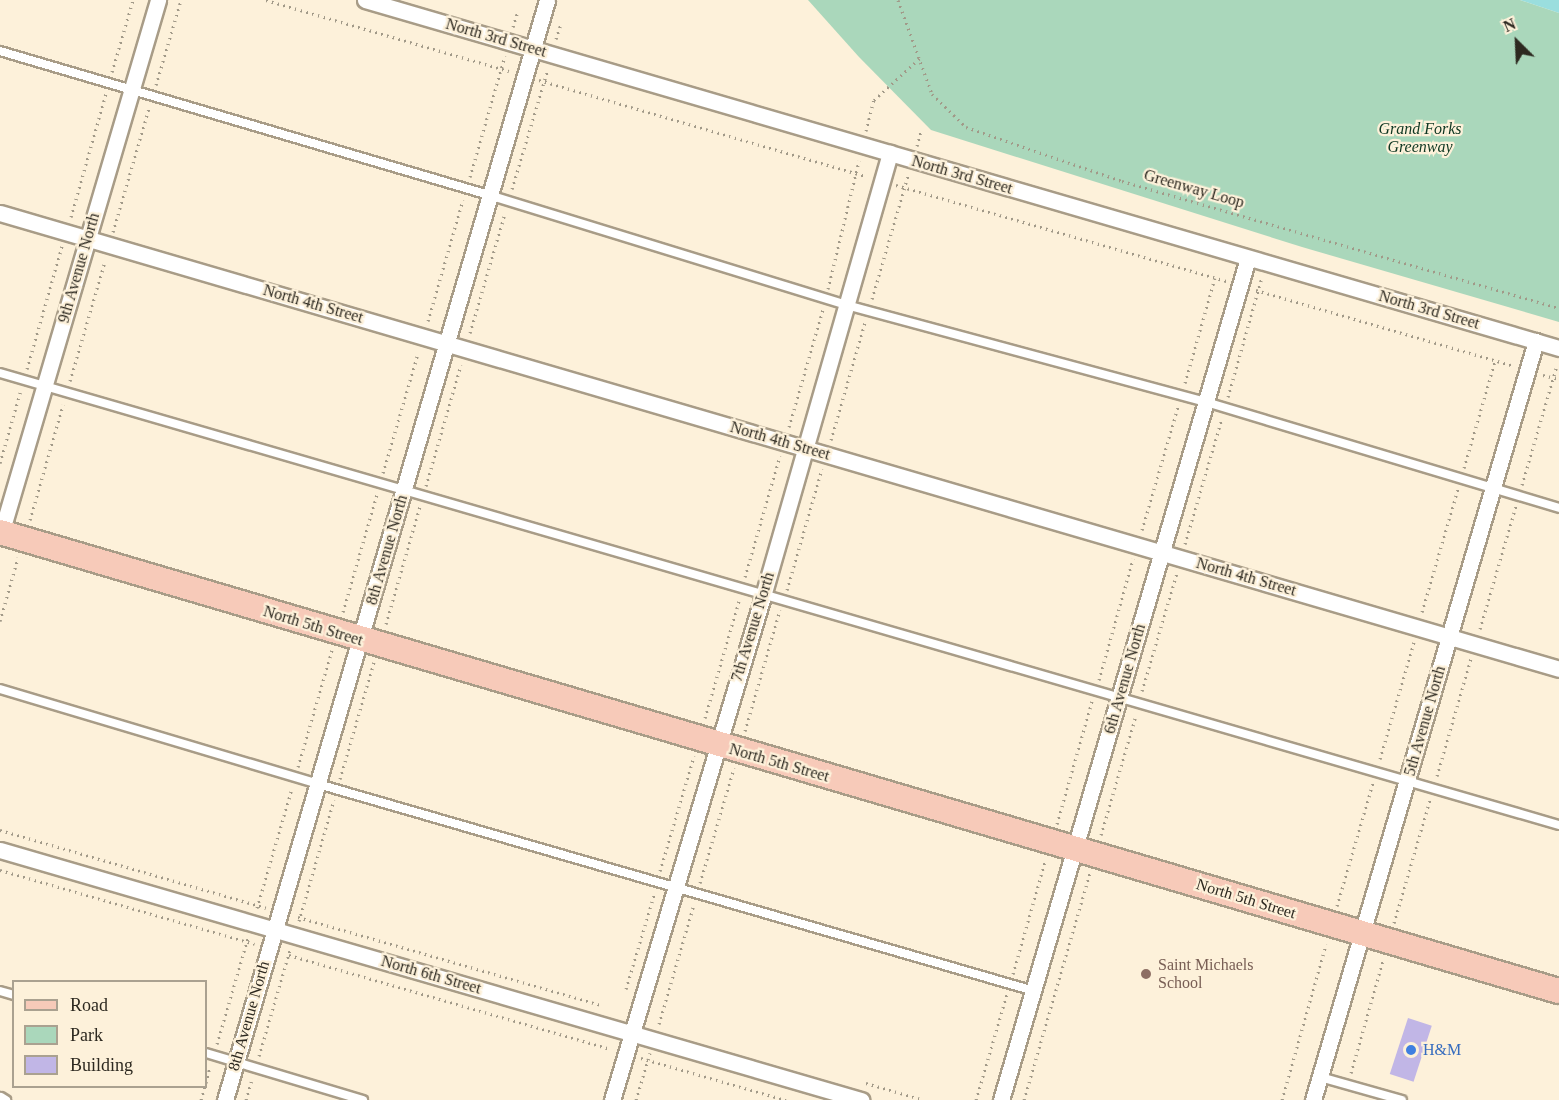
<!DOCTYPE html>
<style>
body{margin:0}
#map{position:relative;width:1559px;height:1100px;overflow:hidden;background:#fdf1da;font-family:"Times New Roman",serif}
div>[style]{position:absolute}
.green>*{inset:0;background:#aad7bb}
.water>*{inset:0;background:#9adede}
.building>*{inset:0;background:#c1b6e6;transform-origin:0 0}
.path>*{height:3px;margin-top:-1.5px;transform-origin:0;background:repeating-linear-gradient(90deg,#a19988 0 1.5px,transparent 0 6px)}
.roads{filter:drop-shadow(2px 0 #a89c87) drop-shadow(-2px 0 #a89c87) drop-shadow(0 2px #a89c87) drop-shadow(0 -2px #a89c87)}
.service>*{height:8px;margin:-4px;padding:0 4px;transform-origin:4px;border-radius:4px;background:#fff}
.minor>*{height:15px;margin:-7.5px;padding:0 7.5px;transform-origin:7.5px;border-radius:7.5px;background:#fff}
.primary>*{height:24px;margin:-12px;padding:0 12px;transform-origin:12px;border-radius:12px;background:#f7cab9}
.dots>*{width:16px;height:16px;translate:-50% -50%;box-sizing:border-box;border:3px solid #fdf1da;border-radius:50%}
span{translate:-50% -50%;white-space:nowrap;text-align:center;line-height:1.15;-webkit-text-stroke:4.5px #fdf1da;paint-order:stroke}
.street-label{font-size:16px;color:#2d2920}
.park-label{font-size:16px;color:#0e3722;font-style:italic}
.education-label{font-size:16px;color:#785e54}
.left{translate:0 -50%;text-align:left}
.shop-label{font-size:16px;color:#366cbe}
.legend{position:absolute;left:12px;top:980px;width:195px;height:108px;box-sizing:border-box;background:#fdf1da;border:2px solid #aaa190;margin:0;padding:8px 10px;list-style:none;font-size:18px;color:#2d2920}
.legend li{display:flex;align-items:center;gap:12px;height:30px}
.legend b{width:30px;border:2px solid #aaa190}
.north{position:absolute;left:1487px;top:12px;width:60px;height:60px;-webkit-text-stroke:4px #fdf1da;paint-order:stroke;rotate:336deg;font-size:16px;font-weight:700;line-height:24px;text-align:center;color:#2d2920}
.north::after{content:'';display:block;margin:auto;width:21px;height:27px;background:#2d2920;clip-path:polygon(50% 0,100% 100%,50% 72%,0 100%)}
</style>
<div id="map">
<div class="green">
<div style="clip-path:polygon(808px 0,1520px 0,1559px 13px,1559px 322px,1302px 247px,931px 130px,859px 57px)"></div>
</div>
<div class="water">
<div style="clip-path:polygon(1520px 0,1559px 0,1559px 13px)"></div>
</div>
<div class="building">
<div style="left:1408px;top:1018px;width:25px;height:59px;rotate:18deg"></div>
</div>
<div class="path">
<div style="left:266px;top:0;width:253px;rotate:16.3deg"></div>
<div style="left:898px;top:0;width:100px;rotate:70.1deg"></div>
<div style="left:932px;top:94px;width:47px;rotate:44.1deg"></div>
<div style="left:966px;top:127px;width:165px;rotate:19.1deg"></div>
<div style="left:1122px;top:181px;width:455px;rotate:16.2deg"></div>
<div style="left:513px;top:27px;width:17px;rotate:-73deg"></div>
<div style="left:556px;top:39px;width:16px;rotate:-72deg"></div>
<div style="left:112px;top:72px;width:75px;rotate:-73.7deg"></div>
<div style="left:539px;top:80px;width:341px;rotate:16.4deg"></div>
<div style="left:156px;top:85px;width:89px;rotate:-73.6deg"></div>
<div style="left:866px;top:131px;width:32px;rotate:-76deg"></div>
<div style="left:874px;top:100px;width:62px;rotate:-42.4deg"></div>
<div style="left:917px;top:146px;width:16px;rotate:-75deg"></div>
<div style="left:470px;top:177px;width:126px;rotate:-73.9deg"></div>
<div style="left:896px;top:185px;width:344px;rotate:16.2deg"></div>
<div style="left:512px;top:189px;width:125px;rotate:-73.3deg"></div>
<div style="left:71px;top:217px;width:129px;rotate:-74.2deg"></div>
<div style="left:113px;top:232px;width:129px;rotate:-73.8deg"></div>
<div style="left:828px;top:289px;width:132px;rotate:-76.4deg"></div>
<div style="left:1256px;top:290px;width:269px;rotate:16.4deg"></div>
<div style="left:872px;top:299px;width:128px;rotate:-73.7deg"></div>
<div style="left:428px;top:321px;width:126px;rotate:-73.9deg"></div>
<div style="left:470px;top:333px;width:125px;rotate:-73.7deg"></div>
<div style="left:27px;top:369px;width:128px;rotate:-74.1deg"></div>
<div style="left:1543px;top:375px;width:16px;rotate:14deg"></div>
<div style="left:70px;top:381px;width:125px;rotate:-73.7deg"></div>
<div style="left:1185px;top:383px;width:109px;rotate:-74.1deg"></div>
<div style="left:1228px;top:397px;width:125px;rotate:-74.2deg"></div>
<div style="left:789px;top:427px;width:123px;rotate:-73.9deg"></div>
<div style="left:831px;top:440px;width:123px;rotate:-73.9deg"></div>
<div style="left:0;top:463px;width:76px;rotate:-74deg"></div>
<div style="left:1464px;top:468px;width:111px;rotate:-73.8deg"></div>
<div style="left:383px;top:473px;width:125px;rotate:-73.7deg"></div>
<div style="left:1522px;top:485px;width:125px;rotate:-73.7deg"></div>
<div style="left:426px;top:486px;width:126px;rotate:-73.9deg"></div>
<div style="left:30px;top:520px;width:120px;rotate:-74deg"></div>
<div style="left:1142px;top:530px;width:128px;rotate:-73.7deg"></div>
<div style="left:1185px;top:544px;width:131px;rotate:-73.6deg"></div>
<div style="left:745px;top:577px;width:126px;rotate:-73.9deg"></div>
<div style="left:787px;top:590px;width:126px;rotate:-73.9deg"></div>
<div style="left:343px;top:612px;width:123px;rotate:-73.9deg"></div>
<div style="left:1422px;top:612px;width:128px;rotate:-73.7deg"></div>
<div style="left:0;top:621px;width:66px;rotate:-74.1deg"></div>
<div style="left:386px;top:624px;width:123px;rotate:-73.9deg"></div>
<div style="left:1480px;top:629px;width:128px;rotate:-73.7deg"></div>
<div style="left:1099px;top:680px;width:126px;rotate:-74.3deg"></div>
<div style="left:1142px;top:691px;width:123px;rotate:-73.5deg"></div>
<div style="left:705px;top:718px;width:122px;rotate:-73.8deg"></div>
<div style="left:745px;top:731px;width:126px;rotate:-73.9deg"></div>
<div style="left:1380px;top:759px;width:122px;rotate:-73.8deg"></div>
<div style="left:298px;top:767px;width:122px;rotate:-73.8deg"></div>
<div style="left:1437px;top:776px;width:123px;rotate:-73.9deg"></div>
<div style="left:340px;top:779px;width:122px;rotate:-73.8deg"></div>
<div style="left:1057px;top:824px;width:128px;rotate:-74.1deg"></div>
<div style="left:0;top:830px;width:277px;rotate:16.3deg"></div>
<div style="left:1101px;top:835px;width:125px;rotate:-73.7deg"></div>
<div style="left:0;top:870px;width:265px;rotate:16.2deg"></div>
<div style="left:660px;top:871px;width:120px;rotate:-73.5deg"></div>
<div style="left:700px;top:883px;width:120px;rotate:-73.5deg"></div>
<div style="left:1337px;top:906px;width:128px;rotate:-73.7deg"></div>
<div style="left:257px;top:908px;width:125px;rotate:-73.7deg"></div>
<div style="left:298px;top:917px;width:315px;rotate:16.2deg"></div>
<div style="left:299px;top:921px;width:126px;rotate:-73.9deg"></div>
<div style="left:1394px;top:923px;width:128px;rotate:-73.7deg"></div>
<div style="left:289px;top:955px;width:335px;rotate:16.3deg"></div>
<div style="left:1013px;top:974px;width:116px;rotate:-74.1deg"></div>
<div style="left:626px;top:989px;width:98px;rotate:-73.4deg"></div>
<div style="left:659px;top:1024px;width:125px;rotate:-73.7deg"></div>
<div style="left:217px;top:1044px;width:110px;rotate:-73.7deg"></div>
<div style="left:259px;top:1056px;width:110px;rotate:-73.7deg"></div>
<div style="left:641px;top:1058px;width:151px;rotate:16.2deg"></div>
<div style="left:1351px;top:1073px;width:116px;rotate:-74.1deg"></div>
<div style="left:206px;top:1083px;width:16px;rotate:-76deg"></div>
<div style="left:866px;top:1083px;width:60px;rotate:16.3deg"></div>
<div style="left:201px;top:1100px;width:15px;rotate:-74deg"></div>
<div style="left:246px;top:1100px;width:22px;rotate:-74deg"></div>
<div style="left:636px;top:1100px;width:49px;rotate:-73.4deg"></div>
<div style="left:976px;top:1100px;width:110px;rotate:-73.7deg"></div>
<div style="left:1024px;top:1100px;width:236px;rotate:-73.8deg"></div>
<div style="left:1282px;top:1100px;width:162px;rotate:-74.2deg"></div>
</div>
<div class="roads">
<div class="service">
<div style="left:0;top:51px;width:510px;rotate:16.41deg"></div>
<div style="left:489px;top:195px;width:374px;rotate:17.1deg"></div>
<div style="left:846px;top:305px;width:373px;rotate:15.1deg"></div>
<div style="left:1206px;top:402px;width:369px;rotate:16.7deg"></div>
<div style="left:0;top:373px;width:1623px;rotate:16.17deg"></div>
<div style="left:0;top:689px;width:332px;rotate:16.6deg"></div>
<div style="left:318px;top:784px;width:745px;rotate:16.12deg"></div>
<div style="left:0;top:991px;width:15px;rotate:16deg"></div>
<div style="left:206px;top:1053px;width:164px;rotate:16.7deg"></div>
<div style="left:1320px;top:1077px;width:85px;rotate:15.7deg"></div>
<div style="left:1px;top:1097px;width:6px;rotate:31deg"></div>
</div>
<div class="minor">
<div style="left:365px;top:0;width:1244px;rotate:16.25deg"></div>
<div style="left:0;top:213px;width:1624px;rotate:16.3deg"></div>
<div style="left:0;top:537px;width:560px;rotate:-73.6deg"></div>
<div style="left:0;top:850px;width:897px;rotate:16.19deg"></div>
<div style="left:225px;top:1100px;width:1146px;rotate:-73.68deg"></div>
<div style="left:612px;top:1100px;width:526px;rotate:-73.32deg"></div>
<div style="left:763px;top:596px;width:461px;rotate:-74deg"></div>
<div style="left:1001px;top:1100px;width:877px;rotate:-73.65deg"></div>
<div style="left:1313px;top:1100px;width:791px;rotate:-73.63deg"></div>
</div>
<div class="primary">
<div style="left:0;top:532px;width:1625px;rotate:16.41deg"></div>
</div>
</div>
<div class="dots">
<div style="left:1146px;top:974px;background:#8d6e63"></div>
<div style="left:1411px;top:1050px;background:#3f7fe0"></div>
</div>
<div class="street-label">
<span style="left:496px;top:38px;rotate:16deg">North 3rd Street</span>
<span style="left:962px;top:175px;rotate:16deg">North 3rd Street</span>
<span style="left:1194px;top:189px;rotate:16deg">Greenway Loop</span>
<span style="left:79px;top:268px;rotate:-74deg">9th Avenue North</span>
<span style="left:313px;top:304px;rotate:16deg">North 4th Street</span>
<span style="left:1429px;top:310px;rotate:16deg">North 3rd Street</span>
<span style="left:780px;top:441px;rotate:16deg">North 4th Street</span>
<span style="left:387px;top:550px;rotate:-74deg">8th Avenue North</span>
<span style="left:1246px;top:577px;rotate:16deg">North 4th Street</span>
<span style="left:313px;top:626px;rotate:17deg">North 5th Street</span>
<span style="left:753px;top:627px;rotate:-73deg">7th Avenue North</span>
<span style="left:1125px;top:679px;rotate:-74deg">6th Avenue North</span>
<span style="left:1425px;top:721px;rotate:-74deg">5th Avenue North</span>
<span style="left:779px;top:763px;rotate:16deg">North 5th Street</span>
<span style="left:1246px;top:899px;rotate:17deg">North 5th Street</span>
<span style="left:431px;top:975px;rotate:16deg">North 6th Street</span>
<span style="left:249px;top:1016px;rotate:-74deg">8th Avenue North</span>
</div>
<div class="park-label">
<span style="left:1420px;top:138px">Grand Forks<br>Greenway</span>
</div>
<div class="education-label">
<span class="left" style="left:1158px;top:974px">Saint Michaels<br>School</span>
</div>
<div class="shop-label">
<span class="left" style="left:1423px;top:1050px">H&amp;M</span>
</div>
<ul class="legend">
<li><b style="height:8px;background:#f7cab9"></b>Road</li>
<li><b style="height:16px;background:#aad7bb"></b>Park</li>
<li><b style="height:16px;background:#c1b6e6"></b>Building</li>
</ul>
<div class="north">N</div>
</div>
